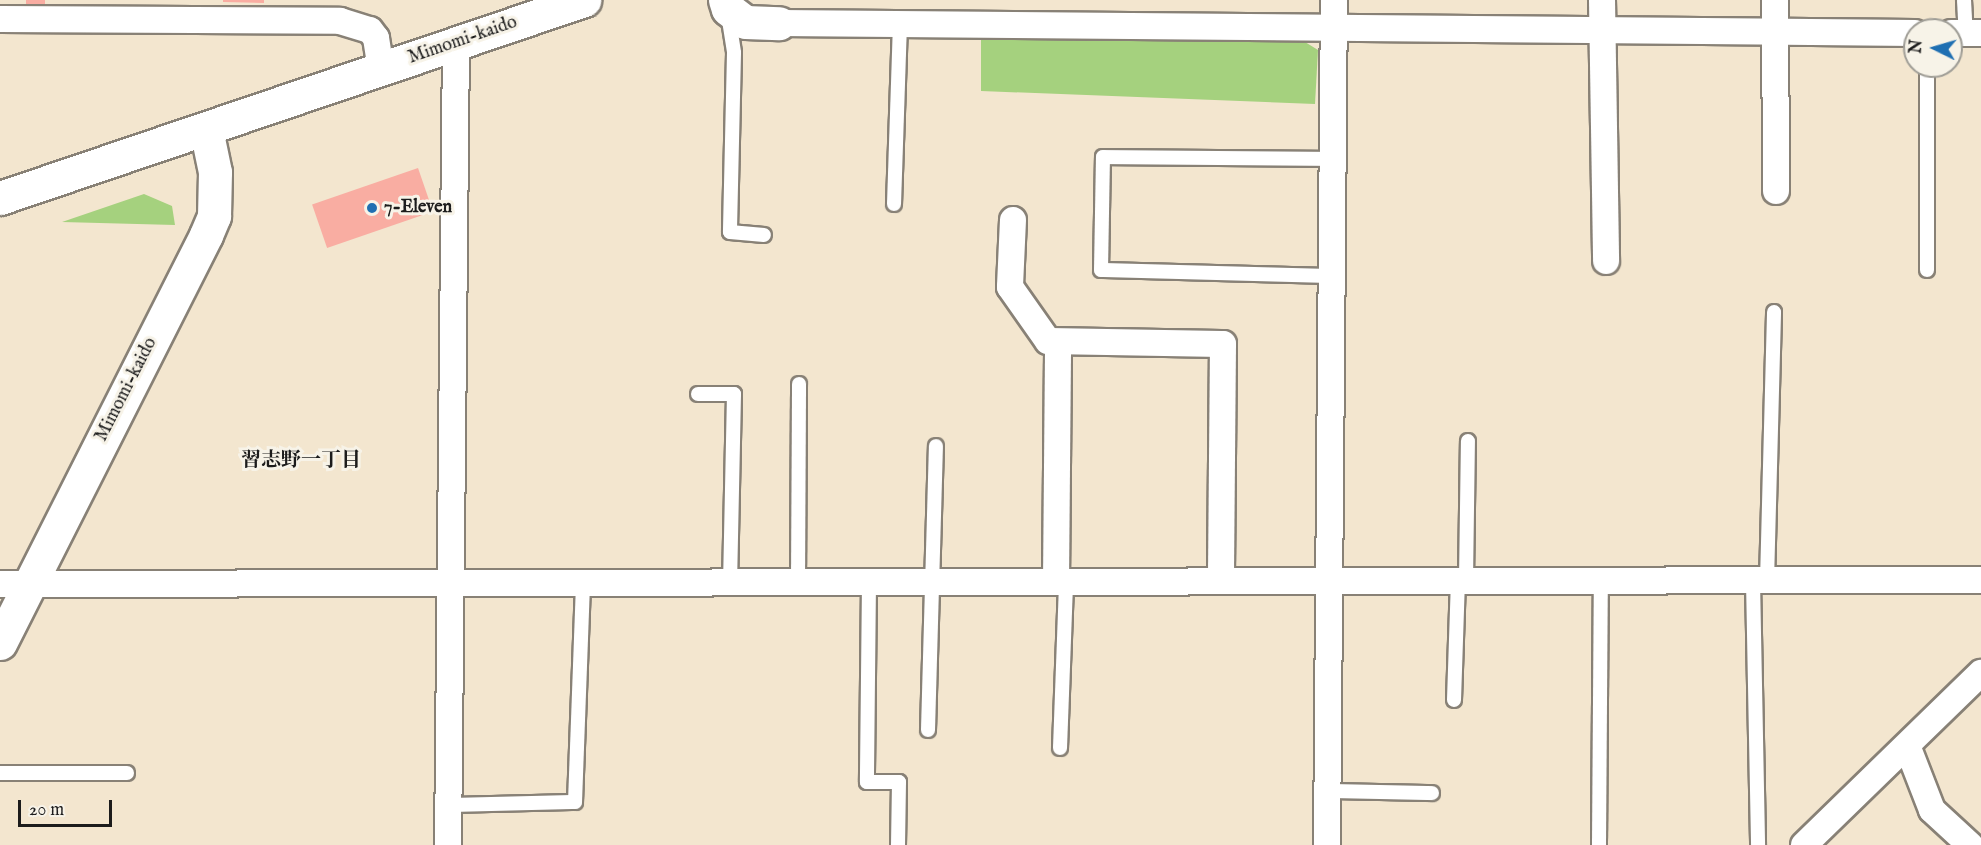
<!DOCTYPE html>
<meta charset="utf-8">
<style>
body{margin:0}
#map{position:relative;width:1981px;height:845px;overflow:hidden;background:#f3e6cf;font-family:"IM FELL English","Noto Serif JP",serif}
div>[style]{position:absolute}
.green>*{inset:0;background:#a5d17e}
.building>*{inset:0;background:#f9ada2;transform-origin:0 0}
.roads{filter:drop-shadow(2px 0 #888176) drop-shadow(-2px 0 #888176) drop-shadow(0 2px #888176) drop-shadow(0 -2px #888176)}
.lane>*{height:14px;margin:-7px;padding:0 7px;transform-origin:7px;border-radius:7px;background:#fff}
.street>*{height:26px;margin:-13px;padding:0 13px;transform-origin:13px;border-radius:13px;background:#fff}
.secondary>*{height:33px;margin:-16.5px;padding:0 16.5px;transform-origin:16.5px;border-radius:16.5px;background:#fff}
.primary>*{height:33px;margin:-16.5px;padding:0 16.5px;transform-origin:16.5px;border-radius:16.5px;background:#fff}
.dots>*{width:16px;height:16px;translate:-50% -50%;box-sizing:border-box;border:3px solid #f7f3e8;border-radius:50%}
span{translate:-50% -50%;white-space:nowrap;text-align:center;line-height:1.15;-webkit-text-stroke:6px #f7f3e8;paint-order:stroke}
.street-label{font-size:18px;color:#1c1c1c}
.poi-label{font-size:18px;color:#1c1c1c;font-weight:700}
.left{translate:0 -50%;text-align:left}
.neighbourhood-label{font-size:20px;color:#1c1c1c;font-weight:700}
.north{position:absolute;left:1903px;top:18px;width:60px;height:60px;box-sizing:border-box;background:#f7f3e8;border:2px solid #9f9d96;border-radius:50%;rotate:275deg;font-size:16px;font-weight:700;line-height:24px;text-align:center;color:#1c1c1c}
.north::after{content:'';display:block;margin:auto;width:21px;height:27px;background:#1f6fb2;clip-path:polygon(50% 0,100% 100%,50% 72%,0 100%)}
.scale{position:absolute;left:18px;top:800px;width:94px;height:27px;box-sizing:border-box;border:3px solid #1c1c1c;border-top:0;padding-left:8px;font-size:18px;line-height:21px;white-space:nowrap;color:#1c1c1c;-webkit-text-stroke:4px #f7f3e8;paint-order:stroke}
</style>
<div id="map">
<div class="green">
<div style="clip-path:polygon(981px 39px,1305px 42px,1318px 50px,1315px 104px,981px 91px)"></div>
<div style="clip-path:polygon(144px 194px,172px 206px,175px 225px,62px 222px)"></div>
</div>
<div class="building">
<div style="clip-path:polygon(26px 0,45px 0,45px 5px,26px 4px)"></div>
<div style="clip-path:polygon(223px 0,264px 0,264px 3px,223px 2px)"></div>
<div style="left:418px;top:168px;width:46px;height:112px;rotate:71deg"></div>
</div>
<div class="roads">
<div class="lane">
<div style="left:1964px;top:0;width:33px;rotate:87deg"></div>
<div style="left:728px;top:14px;width:39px;rotate:81deg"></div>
<div style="left:734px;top:53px;width:179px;rotate:91.3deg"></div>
<div style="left:730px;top:232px;width:34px;rotate:5deg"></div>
<div style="left:894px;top:204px;width:180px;rotate:-88.1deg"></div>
<div style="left:1927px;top:270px;width:204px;rotate:-90deg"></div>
<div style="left:1332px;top:276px;width:231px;rotate:-178.5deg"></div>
<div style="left:1101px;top:270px;width:113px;rotate:-89deg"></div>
<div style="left:1103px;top:157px;width:230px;rotate:0.5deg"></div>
<div style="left:698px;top:394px;width:36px"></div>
<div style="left:734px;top:394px;width:189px;rotate:91.2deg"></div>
<div style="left:1466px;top:580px;width:139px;rotate:-89.2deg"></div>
<div style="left:1753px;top:581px;width:264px;rotate:88.9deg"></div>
<div style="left:1767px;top:581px;width:269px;rotate:-88.5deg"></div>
<div style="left:798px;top:582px;width:198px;rotate:-89.7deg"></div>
<div style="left:869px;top:582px;width:200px;rotate:90.6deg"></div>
<div style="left:867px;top:782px;width:32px"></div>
<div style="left:899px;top:782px;width:63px;rotate:90.9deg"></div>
<div style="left:1454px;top:700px;width:120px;rotate:-88.1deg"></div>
<div style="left:928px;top:730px;width:284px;rotate:-88.4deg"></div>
<div style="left:1060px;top:748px;width:166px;rotate:-87.9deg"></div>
<div style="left:0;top:773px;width:127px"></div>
<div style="left:1327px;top:791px;width:105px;rotate:1.1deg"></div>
<div style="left:448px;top:805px;width:127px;rotate:-1.4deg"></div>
<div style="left:575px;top:802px;width:220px;rotate:-87.9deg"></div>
<div style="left:1599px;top:845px;width:264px;rotate:-89.6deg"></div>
</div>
<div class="street">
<div style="left:1602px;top:0;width:261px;rotate:89.1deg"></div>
<div style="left:1775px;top:0;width:191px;rotate:89.7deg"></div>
<div style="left:0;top:19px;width:340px;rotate:0.3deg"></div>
<div style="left:340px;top:21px;width:31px;rotate:17deg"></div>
<div style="left:370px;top:30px;width:10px;rotate:53deg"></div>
<div style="left:376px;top:38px;width:30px;rotate:81deg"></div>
<div style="left:779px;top:23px;width:1136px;rotate:0.5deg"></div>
<div style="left:1951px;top:33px;width:30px"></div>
<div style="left:1013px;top:220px;width:67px;rotate:92.6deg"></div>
<div style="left:1010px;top:287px;width:66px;rotate:54.9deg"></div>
<div style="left:1048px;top:341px;width:175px;rotate:1deg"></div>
<div style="left:1223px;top:344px;width:237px;rotate:90.5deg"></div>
<div style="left:1056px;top:582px;width:240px;rotate:-89.5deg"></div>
<div style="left:0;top:584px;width:1981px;rotate:-0.12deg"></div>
<div style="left:1908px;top:748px;width:66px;rotate:68.8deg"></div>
<div style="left:1932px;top:810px;width:52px;rotate:42.6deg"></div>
<div style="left:448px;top:845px;width:802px;rotate:-89.43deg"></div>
<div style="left:1327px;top:845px;width:845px;rotate:-89.53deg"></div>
<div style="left:1804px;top:845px;width:247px;rotate:-44.2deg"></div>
</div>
<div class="secondary">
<div style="left:725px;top:0;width:9px;rotate:72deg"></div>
<div style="left:728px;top:9px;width:21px;rotate:37deg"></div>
<div style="left:745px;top:22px;width:34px;rotate:2deg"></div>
<div style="left:0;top:643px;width:457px;rotate:-63.2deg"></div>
<div style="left:206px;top:235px;width:21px;rotate:-67deg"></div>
<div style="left:214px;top:216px;width:44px;rotate:-88.7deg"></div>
<div style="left:215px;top:172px;width:44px;rotate:-101.8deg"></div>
</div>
<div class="primary">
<div style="left:0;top:198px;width:617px;rotate:-18.73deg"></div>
</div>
</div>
<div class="dots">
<div style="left:372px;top:208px;background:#1f6fb2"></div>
</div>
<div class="street-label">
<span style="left:463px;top:41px;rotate:-19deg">Mimomi-kaido</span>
<span style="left:127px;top:390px;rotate:-63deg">Mimomi-kaido</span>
</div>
<div class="poi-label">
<span class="left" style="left:384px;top:208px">7-Eleven</span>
</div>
<div class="neighbourhood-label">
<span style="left:301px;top:460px">習志野一丁目</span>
</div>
<div class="north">N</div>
<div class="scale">20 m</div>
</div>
